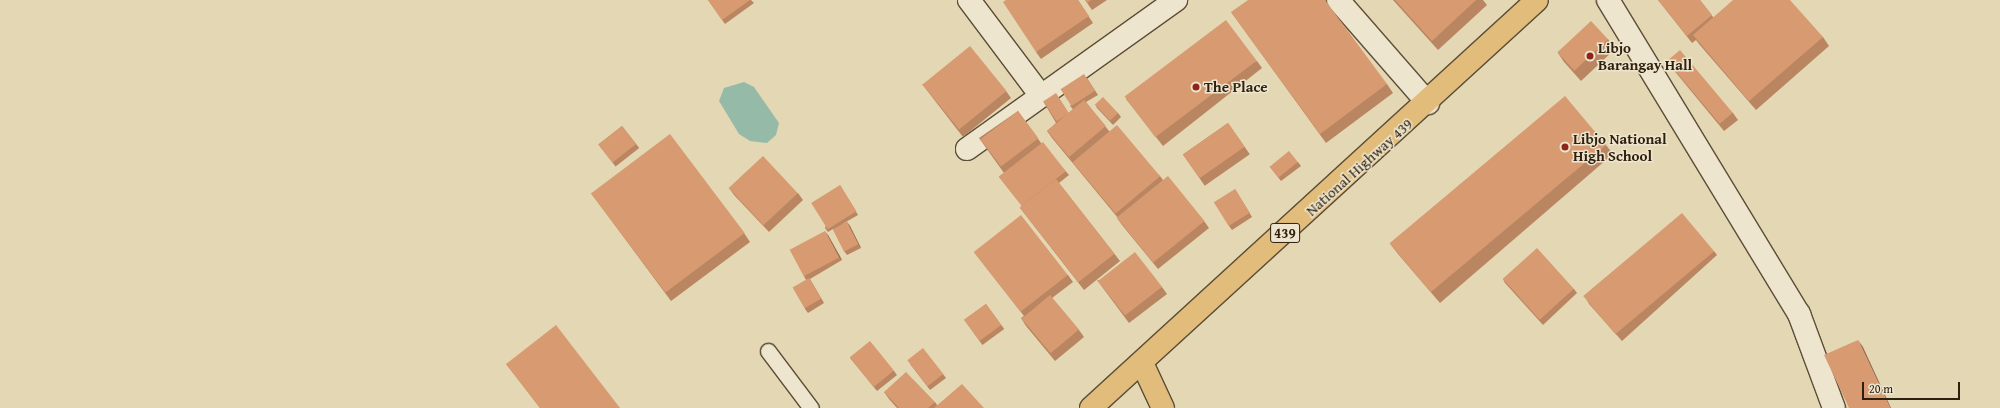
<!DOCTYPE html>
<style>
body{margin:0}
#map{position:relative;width:2000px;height:408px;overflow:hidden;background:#e4d7b3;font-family:"Gentium Book Plus",serif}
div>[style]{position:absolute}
.water>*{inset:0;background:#96baa8}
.roads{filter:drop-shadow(1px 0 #5c4d37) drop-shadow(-1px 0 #5c4d37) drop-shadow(0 1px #5c4d37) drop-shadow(0 -1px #5c4d37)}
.lane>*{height:15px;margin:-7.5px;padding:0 7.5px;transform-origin:7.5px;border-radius:7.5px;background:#ede5ce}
.street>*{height:22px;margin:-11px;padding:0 11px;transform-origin:11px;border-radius:11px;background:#ede5ce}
.secondary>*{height:22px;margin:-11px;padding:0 11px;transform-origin:11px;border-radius:11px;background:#ede5ce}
.primary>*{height:22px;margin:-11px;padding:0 11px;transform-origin:11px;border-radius:11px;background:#e2bc7a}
.wall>*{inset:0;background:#ba8561;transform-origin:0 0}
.shaded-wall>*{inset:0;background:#976c4f}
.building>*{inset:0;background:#d89b71;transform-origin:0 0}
.dots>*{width:11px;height:11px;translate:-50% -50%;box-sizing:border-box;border:2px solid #ede5ce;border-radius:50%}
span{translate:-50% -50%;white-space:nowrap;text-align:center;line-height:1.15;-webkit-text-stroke:3px #ede5ce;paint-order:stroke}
.shield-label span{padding:1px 3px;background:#ede5ce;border:1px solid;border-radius:3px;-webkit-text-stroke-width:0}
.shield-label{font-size:14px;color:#2e1f0e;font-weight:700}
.poi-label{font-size:15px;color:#2e1f0e;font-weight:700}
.left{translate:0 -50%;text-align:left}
.street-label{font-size:15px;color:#2e1f0e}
.scale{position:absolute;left:1862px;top:382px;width:98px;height:18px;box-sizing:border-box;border:2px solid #2e1f0e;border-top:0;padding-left:5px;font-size:12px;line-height:14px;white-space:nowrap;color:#2e1f0e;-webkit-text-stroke:3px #ede5ce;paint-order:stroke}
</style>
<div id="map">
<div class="water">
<div style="clip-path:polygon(744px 82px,754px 87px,779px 123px,776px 135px,767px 143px,750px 141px,739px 134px,719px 101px,724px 88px)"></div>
</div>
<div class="roads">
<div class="lane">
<div style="left:768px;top:351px;width:71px;rotate:53deg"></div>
</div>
<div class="street">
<div style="left:969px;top:0;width:120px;rotate:53.1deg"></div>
<div style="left:1338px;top:0;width:137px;rotate:48.9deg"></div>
<div style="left:967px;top:149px;width:257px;rotate:-35.5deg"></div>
</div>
<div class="secondary">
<div style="left:1608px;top:0;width:368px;rotate:58.7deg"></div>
<div style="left:1799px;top:314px;width:100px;rotate:69.6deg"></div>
</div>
<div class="primary">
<div style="left:1142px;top:363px;width:50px;rotate:65deg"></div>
<div style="left:1091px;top:408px;width:604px;rotate:-42.45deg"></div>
</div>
</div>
<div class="wall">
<div style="clip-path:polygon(708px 0,751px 0,754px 3px,725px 24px)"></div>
<div style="clip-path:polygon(1078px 0,1093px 23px,1041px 59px,1036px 52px)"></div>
<div style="clip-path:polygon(1085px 0,1107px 0,1092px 10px)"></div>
<div style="clip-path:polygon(1393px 0,1483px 0,1487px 5px,1438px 50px)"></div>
<div style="clip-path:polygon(1658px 0,1700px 0,1713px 17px,1823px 37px,1829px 46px,1756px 110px,1699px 44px,1696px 40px,1692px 43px)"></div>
<div style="clip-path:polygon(1231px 12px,1387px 84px,1393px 93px,1326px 143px)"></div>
<div style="clip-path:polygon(1608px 39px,1615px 49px,1581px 81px,1564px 62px,1558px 53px)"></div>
<div style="clip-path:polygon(1257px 61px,1262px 68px,1163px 146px,1126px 99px)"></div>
<div style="clip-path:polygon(1667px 61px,1733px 113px,1738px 120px,1724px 131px,1672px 68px)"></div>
<div style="clip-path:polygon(1087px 78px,1098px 95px,1086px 102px,1109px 131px,1160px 176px,1163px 180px,1204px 221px,1209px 228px,1158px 269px,1122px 225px,1117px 218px,1118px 218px,1052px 138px,1047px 131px,1056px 123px,1043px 101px,1069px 113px,1073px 109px,1070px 106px)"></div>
<div style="clip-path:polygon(922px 84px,1006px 91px,1011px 98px,963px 137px)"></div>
<div style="clip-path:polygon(1095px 104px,1118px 113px,1121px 117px,1113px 125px,1097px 108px)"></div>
<div style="clip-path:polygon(1018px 111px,1041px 143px,1069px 175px,1059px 183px,1120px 261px,1084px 290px,1020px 208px,1022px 206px,999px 177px,1004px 173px,979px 138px)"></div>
<div style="left:1228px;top:123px;width:38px;height:55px;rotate:55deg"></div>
<div style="left:622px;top:126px;width:28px;height:30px;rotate:52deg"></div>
<div style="clip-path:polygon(1606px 145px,1613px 154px,1440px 303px,1398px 254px,1391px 245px)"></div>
<div style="clip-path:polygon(1298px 162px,1301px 166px,1281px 181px,1270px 167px)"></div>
<div style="clip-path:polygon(840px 185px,858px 215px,839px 226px,847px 222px,850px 226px,861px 248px,847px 255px,844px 251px,833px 229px,828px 232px,825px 228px)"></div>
<div style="clip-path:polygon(729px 188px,798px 193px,803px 200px,769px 232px,734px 195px)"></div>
<div style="clip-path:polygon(1235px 189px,1252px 217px,1232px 230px,1229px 226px)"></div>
<div style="clip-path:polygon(591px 193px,744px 233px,750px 242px,671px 301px)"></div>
<div style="clip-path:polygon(828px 235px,842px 260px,810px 279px,824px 303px,808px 313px,805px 309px,806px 280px,804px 276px)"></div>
<div style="clip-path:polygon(1714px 251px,1717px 255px,1622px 341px,1589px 304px,1587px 300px)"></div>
<div style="clip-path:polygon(974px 252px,1068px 275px,1073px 282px,1052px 298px,1079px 330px,1084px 337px,1055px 361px,1026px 326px,1021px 318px,1024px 316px)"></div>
<div style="clip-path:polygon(1503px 279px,1574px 289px,1577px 293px,1543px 325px,1505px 283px)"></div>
<div style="clip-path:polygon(1097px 280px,1162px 287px,1167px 294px,1129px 323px)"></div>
<div style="left:986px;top:304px;width:31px;height:27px;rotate:54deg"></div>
<div style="clip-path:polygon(850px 358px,894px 371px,897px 375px,877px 391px)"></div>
<div style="clip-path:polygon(506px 364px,620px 408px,540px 408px)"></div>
<div style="clip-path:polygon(910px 364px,943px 374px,946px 378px,930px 390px)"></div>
<div style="clip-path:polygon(884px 392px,935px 402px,937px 405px,984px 408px,897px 408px,889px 399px)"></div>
</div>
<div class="shaded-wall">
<div style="clip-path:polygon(847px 222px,850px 226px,861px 248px,858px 244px)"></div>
<div style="clip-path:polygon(825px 231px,828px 235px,842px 260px,839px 257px)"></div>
<div style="clip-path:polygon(1858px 340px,1863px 347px,1891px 408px,1890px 408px)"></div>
</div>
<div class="building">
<div style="clip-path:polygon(708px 0,750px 0,722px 20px)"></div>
<div style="clip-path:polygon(1006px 0,1078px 0,1089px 16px,1036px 52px,1003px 2px)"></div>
<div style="clip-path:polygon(1085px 0,1091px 0,1087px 3px)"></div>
<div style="clip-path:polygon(1248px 0,1325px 0,1387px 84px,1320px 134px,1231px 12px)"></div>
<div style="clip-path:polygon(1395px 0,1476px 0,1432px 41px)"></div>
<div style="clip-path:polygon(1658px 0,1700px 0,1712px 15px,1687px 36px)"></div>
<div style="clip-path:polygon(1733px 0,1790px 0,1823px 37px,1749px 101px,1693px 35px)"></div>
<div style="left:1226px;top:20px;width:51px;height:127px;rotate:53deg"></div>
<div style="left:1591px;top:21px;width:25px;height:46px;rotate:47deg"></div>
<div style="left:970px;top:46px;width:58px;height:61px;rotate:51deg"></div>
<div style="left:1680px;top:50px;width:82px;height:17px;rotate:50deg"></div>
<div style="left:1084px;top:74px;width:20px;height:28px;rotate:57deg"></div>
<div style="left:1056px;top:93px;width:24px;height:15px;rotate:57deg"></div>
<div style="left:1565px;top:96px;width:64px;height:229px;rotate:50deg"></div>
<div style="left:1103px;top:97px;width:22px;height:11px;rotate:47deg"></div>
<div style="left:1084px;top:100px;width:34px;height:48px;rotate:50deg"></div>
<div style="left:1018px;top:111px;width:34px;height:47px;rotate:53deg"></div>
<div style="left:1228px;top:123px;width:29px;height:55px;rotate:55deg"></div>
<div style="left:1117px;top:125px;width:67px;height:58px;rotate:50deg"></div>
<div style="left:622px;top:126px;width:23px;height:30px;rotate:52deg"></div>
<div style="left:670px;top:134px;width:124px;height:99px;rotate:53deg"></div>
<div style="left:1043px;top:142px;width:37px;height:56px;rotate:52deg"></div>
<div style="left:1289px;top:151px;width:14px;height:25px;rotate:51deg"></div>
<div style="left:763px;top:156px;width:51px;height:47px;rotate:47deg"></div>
<div style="left:1168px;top:176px;width:58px;height:66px;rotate:51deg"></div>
<div style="left:1056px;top:179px;width:95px;height:46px;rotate:52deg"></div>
<div style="left:840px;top:185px;width:31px;height:34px;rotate:58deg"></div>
<div style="left:1235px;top:189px;width:28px;height:25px;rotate:58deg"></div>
<div style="left:1682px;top:213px;width:50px;height:129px;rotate:50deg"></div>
<div style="left:1021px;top:215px;width:76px;height:60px;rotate:52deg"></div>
<div style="left:847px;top:222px;width:25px;height:16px;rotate:63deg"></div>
<div style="left:825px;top:231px;width:30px;height:40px;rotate:62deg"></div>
<div style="left:1537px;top:248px;width:55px;height:46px;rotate:48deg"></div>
<div style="left:1135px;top:252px;width:44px;height:47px;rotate:52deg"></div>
<div style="left:809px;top:278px;width:24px;height:19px;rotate:60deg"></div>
<div style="left:1050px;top:295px;width:45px;height:37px;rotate:50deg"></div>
<div style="left:986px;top:304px;width:26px;height:27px;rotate:54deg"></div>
<div style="clip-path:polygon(556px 325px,620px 408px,540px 408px,506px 364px)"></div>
<div style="clip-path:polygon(1858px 340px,1890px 408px,1849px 408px,1824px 355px)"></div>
<div style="left:870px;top:341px;width:38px;height:26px;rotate:51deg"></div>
<div style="left:923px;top:348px;width:33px;height:20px;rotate:52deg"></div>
<div style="clip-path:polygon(906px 372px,935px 402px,928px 408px,899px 408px,884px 392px)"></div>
<div style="clip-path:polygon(962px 384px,984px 408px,934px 408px)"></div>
</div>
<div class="dots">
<div style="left:1590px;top:56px;background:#8f2418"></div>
<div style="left:1196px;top:87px;background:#8f2418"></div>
<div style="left:1565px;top:147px;background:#8f2418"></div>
</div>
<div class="shield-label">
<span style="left:1285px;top:233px">439</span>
</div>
<div class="poi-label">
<span class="left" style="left:1598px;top:56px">Libjo<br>Barangay Hall</span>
<span class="left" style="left:1204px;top:87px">The Place</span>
<span class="left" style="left:1573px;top:147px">Libjo National<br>High School</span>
</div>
<div class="street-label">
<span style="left:1359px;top:167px;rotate:-42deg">National Highway 439</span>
</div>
<div class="scale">20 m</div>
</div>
